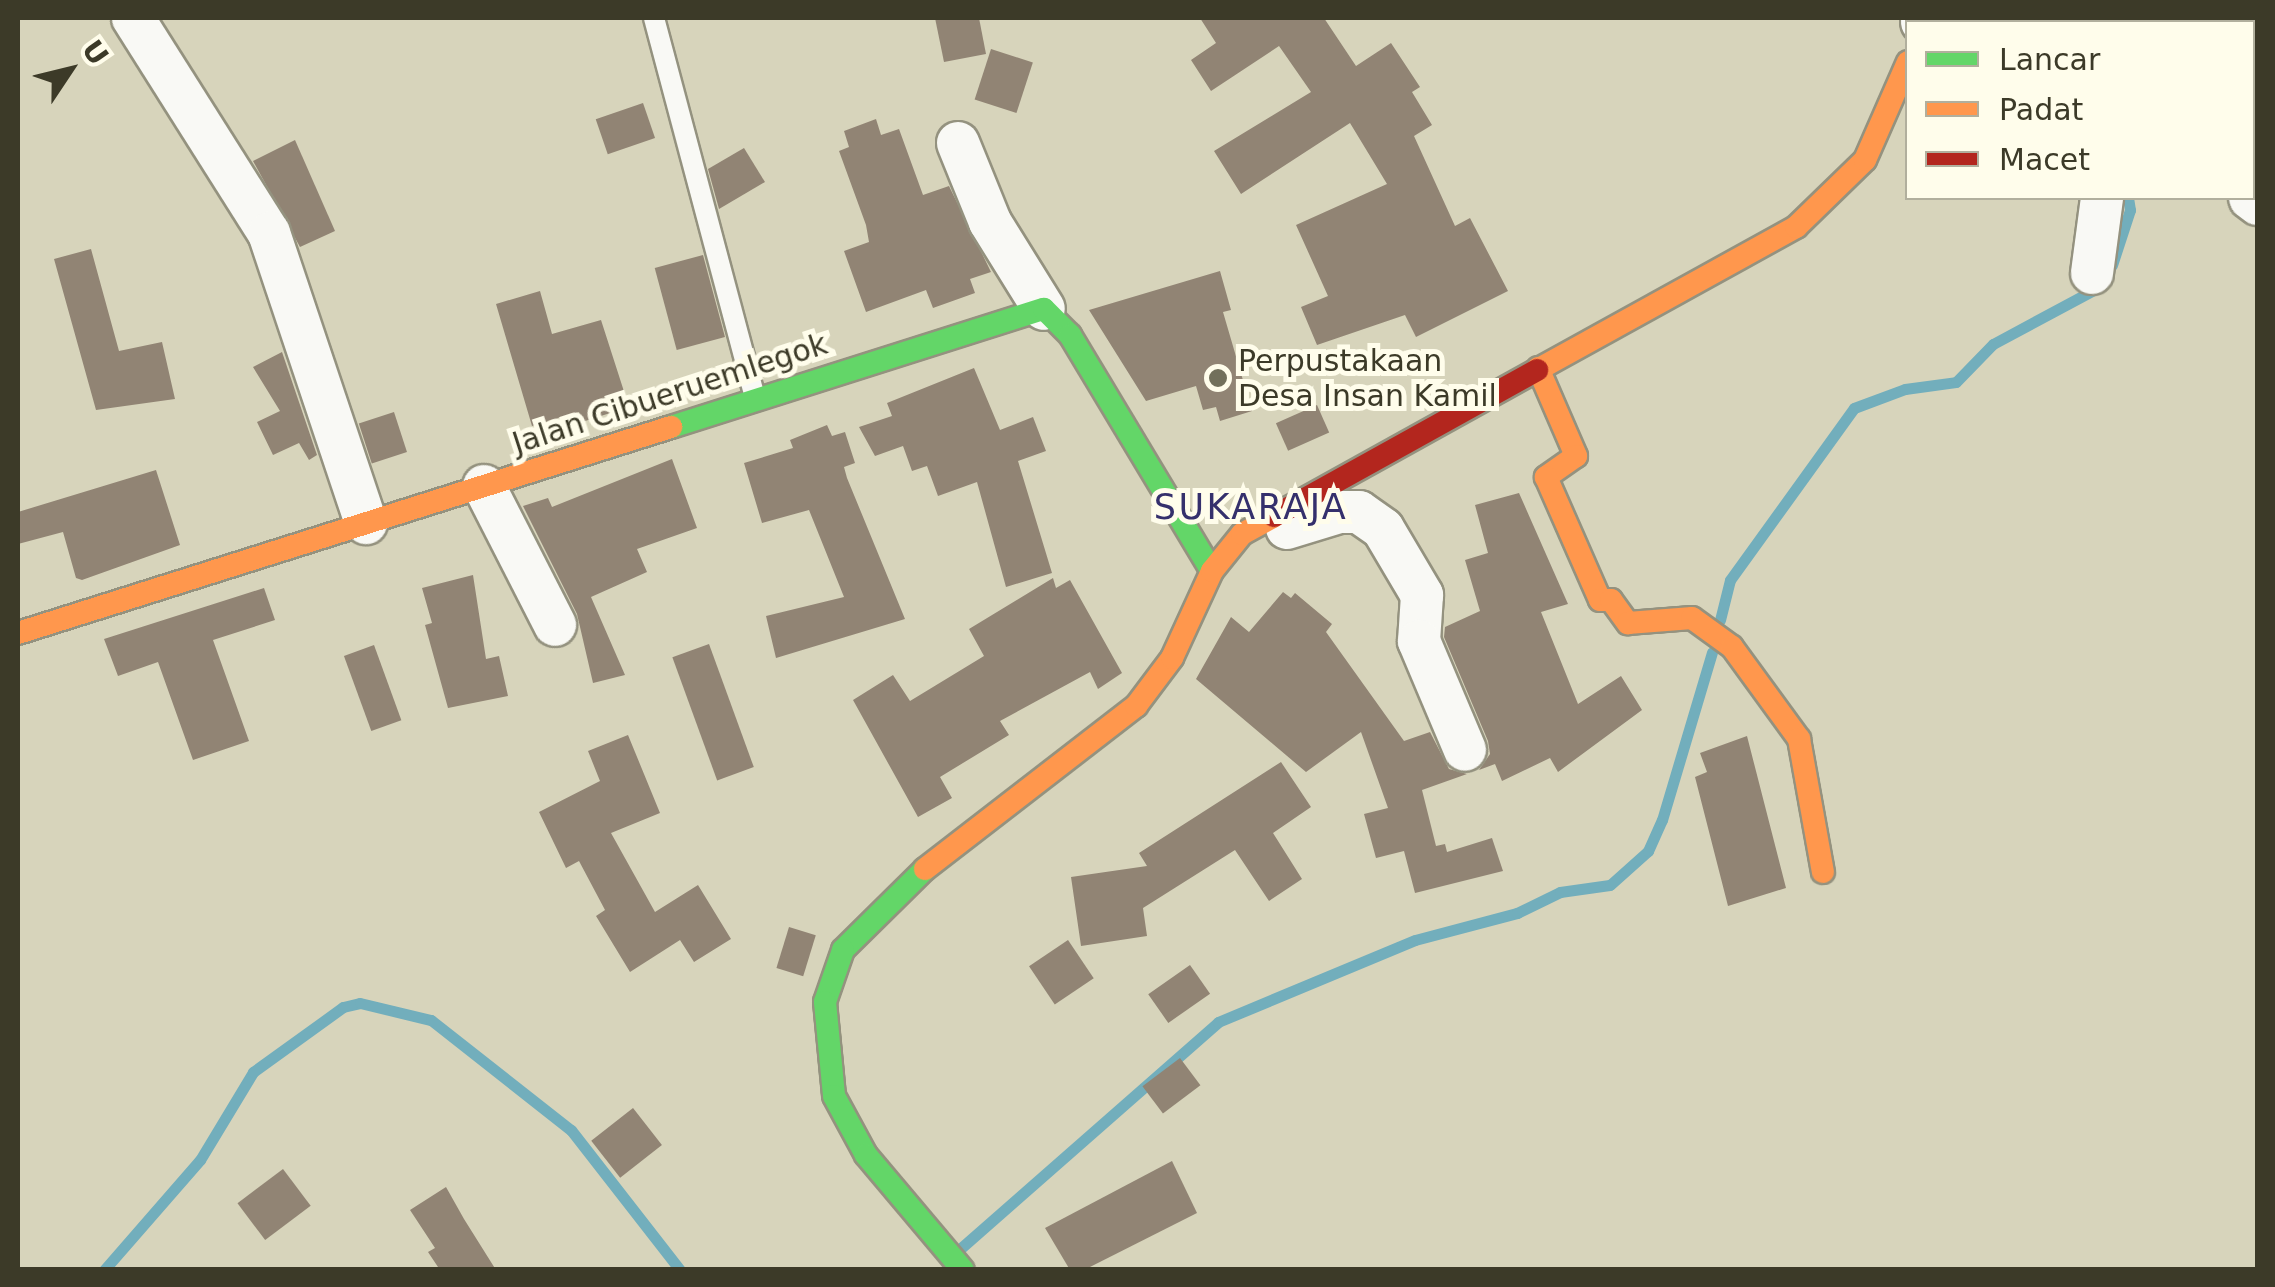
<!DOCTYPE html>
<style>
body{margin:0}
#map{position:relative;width:2275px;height:1287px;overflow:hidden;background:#d7d4bb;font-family:"DejaVu Sans",sans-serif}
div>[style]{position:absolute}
.stream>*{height:11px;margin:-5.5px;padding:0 5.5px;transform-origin:5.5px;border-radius:5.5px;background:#72aebc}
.building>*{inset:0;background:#918474;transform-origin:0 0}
.roads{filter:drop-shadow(2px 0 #94927f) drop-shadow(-2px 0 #94927f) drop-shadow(0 2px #94927f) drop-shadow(0 -2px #94927f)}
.lane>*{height:20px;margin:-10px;padding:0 10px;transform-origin:10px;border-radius:10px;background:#f9f9f5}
.street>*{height:42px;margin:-21px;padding:0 21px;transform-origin:21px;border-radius:21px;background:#f9f9f5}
.fast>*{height:22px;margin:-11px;padding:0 11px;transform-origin:11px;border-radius:11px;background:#63d668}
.slow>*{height:22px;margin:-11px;padding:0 11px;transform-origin:11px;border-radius:11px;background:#ff974d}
.jam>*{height:22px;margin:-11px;padding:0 11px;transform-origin:11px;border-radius:11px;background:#b3261e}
.dots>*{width:28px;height:28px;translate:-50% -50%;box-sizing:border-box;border:5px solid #fffdeb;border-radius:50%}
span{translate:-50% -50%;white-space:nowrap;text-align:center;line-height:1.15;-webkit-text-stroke:10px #fffdeb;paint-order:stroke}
.poi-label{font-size:30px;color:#3c3a28}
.left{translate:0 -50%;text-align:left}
.street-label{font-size:30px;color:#3c3a28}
.quarter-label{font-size:35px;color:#35306c;letter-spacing:2.5px}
.frame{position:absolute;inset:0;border:20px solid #3c3a28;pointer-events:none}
.legend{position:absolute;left:1905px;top:20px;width:350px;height:180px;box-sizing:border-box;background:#fffdeb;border:2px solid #b1af9d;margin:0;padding:12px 18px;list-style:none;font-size:30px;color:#3c3a28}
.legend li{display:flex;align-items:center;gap:20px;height:50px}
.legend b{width:50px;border:2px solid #b1af9d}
.north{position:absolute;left:20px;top:20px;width:100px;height:100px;-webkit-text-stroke:8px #fffdeb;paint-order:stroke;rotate:55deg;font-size:28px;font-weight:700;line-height:40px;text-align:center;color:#3c3a28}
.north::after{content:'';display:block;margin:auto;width:35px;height:45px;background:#3c3a28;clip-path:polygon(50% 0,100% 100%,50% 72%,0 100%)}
</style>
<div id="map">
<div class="stream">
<div style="left:2197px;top:22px;width:6px;rotate:-45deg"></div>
<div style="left:2112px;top:265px;width:58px;rotate:-71.9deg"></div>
<div style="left:2130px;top:210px;width:12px;rotate:-99deg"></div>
<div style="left:1720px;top:620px;width:41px;rotate:-76deg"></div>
<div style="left:1730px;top:580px;width:212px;rotate:-54.2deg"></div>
<div style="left:1854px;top:408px;width:54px;rotate:-20.4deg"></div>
<div style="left:1905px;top:389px;width:51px;rotate:-7.8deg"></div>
<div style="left:1956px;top:382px;width:53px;rotate:-45.8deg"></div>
<div style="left:1993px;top:344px;width:123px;rotate:-28.2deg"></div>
<div style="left:961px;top:1248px;width:342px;rotate:-41.3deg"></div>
<div style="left:1218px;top:1022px;width:213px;rotate:-22.6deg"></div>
<div style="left:1415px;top:940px;width:106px;rotate:-14.8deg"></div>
<div style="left:1517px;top:913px;width:48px;rotate:-26deg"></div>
<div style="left:1560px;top:892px;width:50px;rotate:-8deg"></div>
<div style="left:1610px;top:885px;width:51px;rotate:-41.8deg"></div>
<div style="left:1648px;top:851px;width:34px;rotate:-66deg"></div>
<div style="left:1662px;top:820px;width:175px;rotate:-73.4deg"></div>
<div style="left:104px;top:1270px;width:146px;rotate:-48.9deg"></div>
<div style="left:200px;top:1160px;width:103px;rotate:-58.9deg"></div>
<div style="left:253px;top:1072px;width:111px;rotate:-35.8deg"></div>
<div style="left:343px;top:1007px;width:17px;rotate:-13deg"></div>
<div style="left:360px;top:1003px;width:73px;rotate:13.5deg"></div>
<div style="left:431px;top:1020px;width:178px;rotate:38.2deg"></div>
<div style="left:571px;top:1130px;width:177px;rotate:52.1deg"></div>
</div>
<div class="building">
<div style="clip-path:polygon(935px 18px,979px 18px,986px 54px,944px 62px)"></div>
<div style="clip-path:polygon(1200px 18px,1324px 18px,1356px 66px,1391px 43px,1420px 87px,1412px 92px,1432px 125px,1414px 136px,1455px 226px,1470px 218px,1508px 291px,1416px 337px,1405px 315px,1317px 345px,1301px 307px,1328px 296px,1296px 225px,1387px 184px,1350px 123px,1241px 194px,1214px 151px,1311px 92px,1279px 46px,1211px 91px,1191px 60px,1216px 43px)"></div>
<div style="left:991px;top:49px;width:44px;height:53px;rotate:18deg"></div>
<div style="left:643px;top:103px;width:37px;height:50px;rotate:71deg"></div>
<div style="clip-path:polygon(876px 119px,881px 135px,899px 129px,923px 195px,949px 186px,991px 272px,970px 279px,975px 293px,933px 308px,926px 290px,866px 312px,844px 251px,869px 242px,866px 225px,839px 151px,849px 147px,844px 131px)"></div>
<div style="clip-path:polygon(295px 140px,335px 231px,300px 247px,253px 161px)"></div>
<div style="clip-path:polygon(744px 148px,765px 182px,719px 209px,708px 169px)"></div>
<div style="clip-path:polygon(91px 249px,119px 351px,162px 342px,175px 399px,96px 410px,54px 259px)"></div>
<div style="left:703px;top:255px;width:85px;height:50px;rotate:75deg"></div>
<div style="clip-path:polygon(1220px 271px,1231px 310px,1223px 312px,1252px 411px,1220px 421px,1216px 407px,1203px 410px,1196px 386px,1146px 401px,1089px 310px)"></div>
<div style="clip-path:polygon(540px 291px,552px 334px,601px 320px,629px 407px,582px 422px,579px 412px,532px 426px,496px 304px)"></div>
<div style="clip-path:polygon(282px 352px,317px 455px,309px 460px,299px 443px,273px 455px,257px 422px,280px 411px,253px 367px)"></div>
<div style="clip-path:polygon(974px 368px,1000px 430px,1033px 417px,1046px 451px,1018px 461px,1052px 573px,1006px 587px,977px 482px,938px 496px,927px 466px,912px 471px,903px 446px,875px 456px,859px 427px,892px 416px,887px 403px)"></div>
<div style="left:1317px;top:405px;width:30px;height:45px;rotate:66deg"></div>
<div style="left:394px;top:412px;width:42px;height:37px;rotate:72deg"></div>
<div style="clip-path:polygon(827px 425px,832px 436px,845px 432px,855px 463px,844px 467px,847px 478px,905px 619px,776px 658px,766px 616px,844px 597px,809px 510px,762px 523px,744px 463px,793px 448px,790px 440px)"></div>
<div style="clip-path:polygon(672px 459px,697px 528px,637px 549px,647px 572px,591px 597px,625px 675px,593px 683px,577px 614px,523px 506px,548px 498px,552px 507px)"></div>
<div style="clip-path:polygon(156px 470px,180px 545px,82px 580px,76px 578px,63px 532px,18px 544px,18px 512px)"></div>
<div style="clip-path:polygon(1519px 493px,1568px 604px,1541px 612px,1578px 704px,1621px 676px,1642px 710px,1558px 772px,1550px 758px,1502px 781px,1495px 764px,1479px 770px,1490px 754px,1488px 741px,1444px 637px,1445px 627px,1480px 611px,1465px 560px,1488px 553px,1475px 505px)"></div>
<div style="clip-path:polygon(473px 575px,486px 659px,499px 656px,508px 696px,448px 708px,425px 625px,432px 623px,422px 588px)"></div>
<div style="clip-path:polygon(1053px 578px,1056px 588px,1070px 580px,1122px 673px,1098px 689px,1090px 672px,1000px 721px,1009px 735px,940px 777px,952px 798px,918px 817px,853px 700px,893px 675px,910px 701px,984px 656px,969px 629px)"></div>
<div style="clip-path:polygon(264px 588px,275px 620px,213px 640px,249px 741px,193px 760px,158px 662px,118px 676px,104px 639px)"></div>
<div style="clip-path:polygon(1283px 592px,1291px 598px,1295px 593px,1332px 624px,1326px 632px,1404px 741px,1430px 732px,1449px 769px,1467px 774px,1422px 790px,1436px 846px,1445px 844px,1447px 852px,1492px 838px,1503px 871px,1415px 893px,1404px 851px,1376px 858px,1364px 814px,1388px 808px,1361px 732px,1306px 772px,1196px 679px,1231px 617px,1249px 632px)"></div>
<div style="left:709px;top:644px;width:131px;height:39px;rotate:70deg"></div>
<div style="left:374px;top:645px;width:80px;height:32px;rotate:70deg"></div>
<div style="clip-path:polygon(628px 735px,660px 813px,611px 833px,655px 912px,698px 885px,731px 939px,694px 962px,680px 940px,630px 972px,596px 916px,605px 910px,579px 861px,566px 868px,539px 812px,600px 781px,588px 751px)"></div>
<div style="clip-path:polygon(1747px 736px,1786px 888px,1728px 906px,1695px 777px,1707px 772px,1700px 753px)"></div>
<div style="clip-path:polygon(1281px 762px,1311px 807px,1273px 833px,1302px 879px,1269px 901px,1235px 850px,1143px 908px,1147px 936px,1081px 946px,1071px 877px,1147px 866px,1139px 853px)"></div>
<div style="left:789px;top:927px;width:28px;height:43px;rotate:17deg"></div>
<div style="left:1068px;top:940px;width:46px;height:47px;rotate:56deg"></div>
<div style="left:1190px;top:965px;width:35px;height:51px;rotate:55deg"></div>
<div style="left:1180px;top:1058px;width:34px;height:47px;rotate:53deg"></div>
<div style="left:633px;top:1108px;width:47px;height:53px;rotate:52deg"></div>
<div style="clip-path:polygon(1172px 1161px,1197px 1213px,1084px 1270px,1070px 1270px,1045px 1228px)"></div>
<div style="left:283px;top:1169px;width:46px;height:57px;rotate:53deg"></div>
<div style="clip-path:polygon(446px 1187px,464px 1219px,496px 1270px,440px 1270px,428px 1252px,435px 1248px,410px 1210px)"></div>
</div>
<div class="roads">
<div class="lane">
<div style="left:654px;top:18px;width:392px;rotate:75.1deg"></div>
</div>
<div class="street">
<div style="left:133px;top:18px;width:254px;rotate:57.7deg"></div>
<div style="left:269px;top:233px;width:306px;rotate:71.5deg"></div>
<div style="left:2002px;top:18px;width:5px;rotate:53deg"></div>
<div style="left:1922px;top:22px;width:4px;rotate:-63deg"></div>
<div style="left:2237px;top:22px;width:6px;rotate:-39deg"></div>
<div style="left:958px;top:143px;width:85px;rotate:67.9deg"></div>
<div style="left:990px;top:222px;width:102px;rotate:58.2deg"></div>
<div style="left:2250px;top:198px;width:10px;rotate:37deg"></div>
<div style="left:2092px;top:273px;width:76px;rotate:-82.4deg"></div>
<div style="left:484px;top:486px;width:156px;rotate:62.9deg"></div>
<div style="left:1287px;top:528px;width:54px;rotate:-17.1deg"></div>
<div style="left:1339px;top:512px;width:20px"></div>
<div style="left:1359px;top:512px;width:29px;rotate:35deg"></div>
<div style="left:1383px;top:529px;width:77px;rotate:59.4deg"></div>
<div style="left:1422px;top:595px;width:46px;rotate:93.7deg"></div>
<div style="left:1419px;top:641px;width:118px;rotate:67.1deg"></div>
</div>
<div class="fast">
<div style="left:671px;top:427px;width:391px;rotate:-17.6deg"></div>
<div style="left:1044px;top:309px;width:37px;rotate:45deg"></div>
<div style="left:1070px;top:335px;width:275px;rotate:59deg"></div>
<div style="left:925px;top:869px;width:115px;rotate:135.4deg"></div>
<div style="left:843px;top:950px;width:55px;rotate:109.1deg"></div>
<div style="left:825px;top:1002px;width:94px;rotate:84.5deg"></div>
<div style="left:834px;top:1096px;width:67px;rotate:61.5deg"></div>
<div style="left:866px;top:1155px;width:150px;rotate:49.9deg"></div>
</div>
<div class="slow">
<div style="left:1538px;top:368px;width:96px;rotate:66.6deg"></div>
<div style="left:1576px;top:456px;width:37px;rotate:145deg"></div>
<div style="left:1546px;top:477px;width:134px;rotate:66.3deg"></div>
<div style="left:1600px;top:600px;width:11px"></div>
<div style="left:1611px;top:600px;width:29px;rotate:54deg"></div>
<div style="left:1628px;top:623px;width:64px;rotate:-4.5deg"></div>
<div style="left:1692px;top:618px;width:49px;rotate:35.9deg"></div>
<div style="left:1732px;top:647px;width:114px;rotate:53.9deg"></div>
<div style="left:1799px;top:739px;width:135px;rotate:79.8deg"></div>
<div style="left:1537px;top:370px;width:296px;rotate:-28.9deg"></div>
<div style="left:1796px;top:227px;width:96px;rotate:-44.2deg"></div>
<div style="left:1865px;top:160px;width:107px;rotate:-66.3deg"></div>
<div style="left:18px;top:633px;width:685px;rotate:-17.51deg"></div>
<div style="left:925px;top:869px;width:267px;rotate:-37.7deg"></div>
<div style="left:1136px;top:706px;width:60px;rotate:-53.1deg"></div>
<div style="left:1172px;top:658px;width:96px;rotate:-65.3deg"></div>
<div style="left:1212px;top:571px;width:48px;rotate:-51deg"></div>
<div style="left:1242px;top:534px;width:37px;rotate:-29deg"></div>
</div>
<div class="jam">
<div style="left:1274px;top:516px;width:301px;rotate:-29deg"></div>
</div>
</div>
<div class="dots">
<div style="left:1218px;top:378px;background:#72705b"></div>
</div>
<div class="poi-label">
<span class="left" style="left:1238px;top:378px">Perpustakaan<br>Desa Insan Kamil</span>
</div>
<div class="street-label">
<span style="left:670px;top:394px;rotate:-18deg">Jalan Cibueruemlegok</span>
</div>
<div class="quarter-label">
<span style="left:1251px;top:507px">SUKARAJA</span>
</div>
<div class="frame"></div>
<ul class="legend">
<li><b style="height:12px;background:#63d668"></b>Lancar</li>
<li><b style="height:12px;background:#ff974d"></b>Padat</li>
<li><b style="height:12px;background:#b3261e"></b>Macet</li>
</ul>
<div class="north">U</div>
</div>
